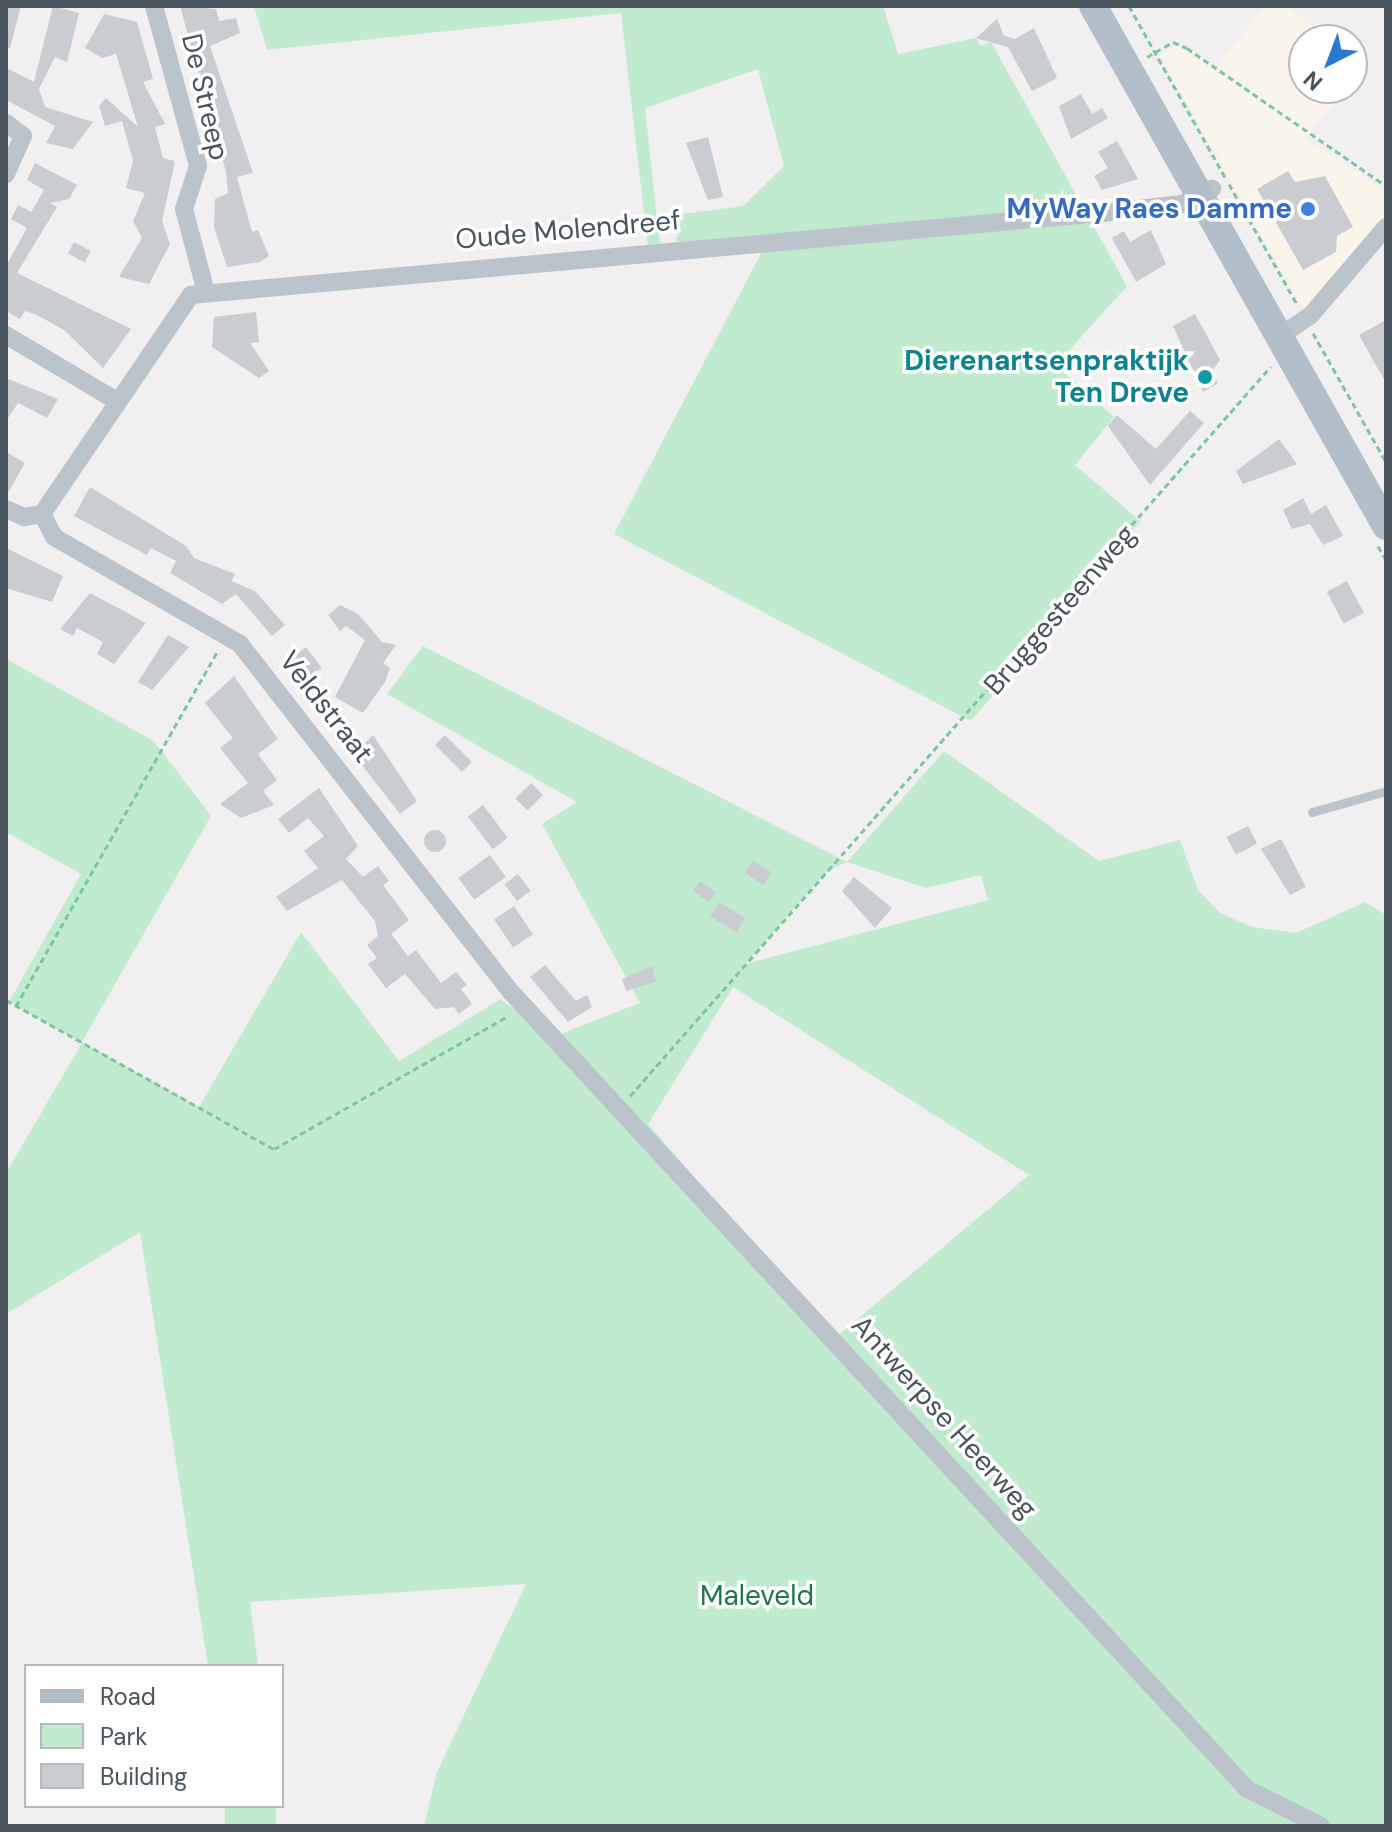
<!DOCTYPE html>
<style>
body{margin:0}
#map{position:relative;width:1392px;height:1832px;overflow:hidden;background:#f1efef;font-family:"DM Sans",sans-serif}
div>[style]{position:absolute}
.commercial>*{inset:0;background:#faf5ea}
.green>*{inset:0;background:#c1ebcf;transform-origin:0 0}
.building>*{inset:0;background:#c9ccd1;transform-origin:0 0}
.round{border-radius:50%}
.path>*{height:3px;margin-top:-1.5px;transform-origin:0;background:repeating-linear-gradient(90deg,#7bc69e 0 6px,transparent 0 10px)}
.lane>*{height:9px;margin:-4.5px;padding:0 4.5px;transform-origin:4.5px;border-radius:4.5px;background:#bbc4cb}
.street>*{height:18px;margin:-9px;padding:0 9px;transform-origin:9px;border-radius:9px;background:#bbc4cb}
.primary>*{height:28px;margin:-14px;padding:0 14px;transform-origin:14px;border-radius:14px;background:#b1bfcb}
.dots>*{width:22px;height:22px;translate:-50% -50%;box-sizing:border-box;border:4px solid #fff;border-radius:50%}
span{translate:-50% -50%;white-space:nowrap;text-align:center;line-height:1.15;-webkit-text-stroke:7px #fff;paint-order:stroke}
.street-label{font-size:28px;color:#48535b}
.shop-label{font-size:28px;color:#366cbe;font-weight:700}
.right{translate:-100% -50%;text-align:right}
.culture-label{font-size:28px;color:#0d838f;font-weight:700}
.park-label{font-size:28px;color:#1f7647}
.frame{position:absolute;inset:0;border:8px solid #48535b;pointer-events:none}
.legend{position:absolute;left:24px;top:1664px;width:260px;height:144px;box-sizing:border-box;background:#fff;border:2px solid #b6babd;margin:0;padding:10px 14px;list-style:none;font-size:24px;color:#48535b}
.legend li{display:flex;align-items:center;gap:16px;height:40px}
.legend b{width:40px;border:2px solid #b6babd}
.north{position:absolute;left:1288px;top:24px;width:80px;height:80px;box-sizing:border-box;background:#fff;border:2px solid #b6babd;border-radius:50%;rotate:222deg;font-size:22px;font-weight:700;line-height:32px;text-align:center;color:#48535b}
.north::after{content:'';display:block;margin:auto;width:28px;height:36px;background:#2879d2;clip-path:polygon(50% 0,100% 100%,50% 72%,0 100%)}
</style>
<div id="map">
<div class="commercial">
<div style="clip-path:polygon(1265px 6px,1286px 6px,1329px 40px,1304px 40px,1304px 88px,1348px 88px,1304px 138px,1386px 191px,1386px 221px,1305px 311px,1160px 55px,1177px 45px,1214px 70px)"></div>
</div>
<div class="green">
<div style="clip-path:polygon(254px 6px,883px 6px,898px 54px,976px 38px,980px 46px,991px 42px,1127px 286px,1056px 365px,1114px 417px,1075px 465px,1140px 521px,971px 721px,614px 534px,766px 244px,676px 243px,682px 214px,743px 206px,784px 166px,758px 69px,645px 108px,661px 255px,649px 256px,621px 13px,267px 50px)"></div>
<div style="clip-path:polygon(evenodd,423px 646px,847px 862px,944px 751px,1099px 861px,1180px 840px,1198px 890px,1220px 913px,1252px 927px,1296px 933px,1365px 902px,1386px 915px,1386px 1826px,424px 1826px,437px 1772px,526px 1584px,250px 1602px,258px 1666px,208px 1666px,140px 1232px,6px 1314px,6px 1173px,82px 1043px,9px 1002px,81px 874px,6px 832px,6px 659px,154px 741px,211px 816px,82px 1042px,199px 1107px,301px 932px,399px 1061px,501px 999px,550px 1038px,640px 1003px,542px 824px,577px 802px,387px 694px,423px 646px,847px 862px,926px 888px,981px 875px,988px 900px,745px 964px,827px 871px,847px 862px,423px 646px,733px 987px,1029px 1175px,835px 1338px,648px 1124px,733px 987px)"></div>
<div style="left:225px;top:1806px;width:51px;height:20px"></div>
</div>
<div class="building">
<div style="clip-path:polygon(6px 6px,21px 6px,10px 48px,6px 48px)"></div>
<div style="clip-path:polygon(53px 6px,79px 13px,67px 62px,55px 57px,39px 89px,45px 107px,93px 122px,73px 149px,46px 143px,55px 126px,6px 100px,6px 68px,34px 82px)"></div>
<div style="clip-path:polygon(180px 6px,216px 9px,219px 21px,236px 18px,240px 33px,210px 46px,253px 173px,237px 177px,252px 232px,258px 230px,269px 256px,260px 262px,227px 267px,214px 227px,215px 199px,228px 193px,226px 172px)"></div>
<div style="clip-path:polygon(104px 14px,137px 22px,153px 79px,143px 82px,165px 124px,155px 127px,159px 143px,163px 158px,175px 161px,162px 221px,170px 244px,149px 284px,119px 277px,142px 238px,133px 221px,145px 193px,126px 188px,133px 161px,122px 121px,105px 126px,99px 106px,106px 98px,138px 127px,116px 54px,102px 58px,85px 48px)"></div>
<div style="clip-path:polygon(997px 19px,1004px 36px,1015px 39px,1034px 28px,1057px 78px,1032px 91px,1008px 47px,976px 38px)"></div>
<div style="clip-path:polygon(1081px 94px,1092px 114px,1102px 108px,1108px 118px,1071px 139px,1059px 106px)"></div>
<div style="clip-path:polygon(708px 137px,723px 197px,708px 200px,686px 143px)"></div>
<div style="clip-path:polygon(1117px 141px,1138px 179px,1102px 190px,1094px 176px,1108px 168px,1098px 152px)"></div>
<div style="clip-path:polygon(35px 163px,77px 185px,69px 199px,50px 203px,57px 207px,17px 273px,131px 329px,103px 368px,64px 330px,37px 315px,25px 311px,20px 319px,6px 311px,6px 266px,27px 228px,11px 219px,18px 205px,31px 212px,44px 190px,27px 180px)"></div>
<div style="clip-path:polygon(1288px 171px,1295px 182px,1325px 176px,1353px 227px,1337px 236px,1336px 252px,1303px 270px,1257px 189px)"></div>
<div style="clip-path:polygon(1151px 230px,1166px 264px,1136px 282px,1112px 238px,1124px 231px,1130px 242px)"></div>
<div style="left:74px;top:242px;width:19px;height:13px;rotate:28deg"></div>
<div style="clip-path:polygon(256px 312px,259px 342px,250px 343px,269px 371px,259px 378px,212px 347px,214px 317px)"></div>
<div style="clip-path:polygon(1195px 314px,1220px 360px,1212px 371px,1218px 383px,1203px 392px,1173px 326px)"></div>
<div style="clip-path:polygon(1386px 320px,1386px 383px,1359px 335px)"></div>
<div style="clip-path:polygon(6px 378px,58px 399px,47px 418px,18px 403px,6px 421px)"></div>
<div style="clip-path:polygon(1190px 411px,1204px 423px,1150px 485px,1108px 426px,1117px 415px,1156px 449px)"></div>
<div style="clip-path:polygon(1279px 439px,1297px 464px,1243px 484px,1236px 471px)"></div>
<div style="clip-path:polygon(6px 452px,25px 463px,6px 496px)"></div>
<div style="clip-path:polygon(90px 487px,186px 546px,194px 558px,235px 574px,231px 581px,255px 591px,285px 625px,272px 636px,236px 594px,222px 604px,170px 573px,176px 561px,151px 548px,147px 555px,74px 516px)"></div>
<div style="clip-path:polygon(1303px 498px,1311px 514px,1326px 505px,1343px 536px,1323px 545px,1310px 524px,1292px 529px,1283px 510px)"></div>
<div style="clip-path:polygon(6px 548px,63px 576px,52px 602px,6px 588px)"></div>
<div style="left:1347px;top:581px;width:36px;height:23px;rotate:62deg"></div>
<div style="clip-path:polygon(90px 593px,146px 623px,114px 664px,97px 654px,103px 642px,77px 628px,73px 636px,60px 629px)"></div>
<div style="clip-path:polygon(340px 605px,358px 614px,382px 642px,396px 645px,383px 663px,390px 668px,385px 682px,363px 713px,335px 697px,365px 640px,346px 626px,340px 631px,328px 615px)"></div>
<div style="clip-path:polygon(168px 635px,189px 647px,152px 690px,138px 682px)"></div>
<div style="left:306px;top:647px;width:26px;height:19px;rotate:53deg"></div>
<div style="clip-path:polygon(234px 676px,278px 739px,258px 754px,277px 780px,263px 791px,274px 805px,241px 818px,220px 804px,248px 783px,220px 748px,233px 738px,205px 703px)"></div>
<div style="clip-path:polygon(373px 735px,417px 801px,400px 814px,354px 755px)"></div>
<div style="left:445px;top:735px;width:38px;height:14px;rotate:45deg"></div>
<div style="left:531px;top:783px;width:17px;height:22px;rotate:45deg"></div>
<div style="clip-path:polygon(319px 788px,358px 846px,346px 859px,363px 877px,378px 866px,389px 881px,383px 885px,409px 920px,391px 934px,408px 956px,416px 950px,441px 983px,456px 972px,467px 985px,461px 989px,472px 1004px,459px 1014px,454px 1007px,435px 1009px,405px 974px,386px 988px,368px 964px,377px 958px,367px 945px,378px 936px,375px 921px,342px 880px,287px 911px,276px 897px,318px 868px,304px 851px,324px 836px,308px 818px,289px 833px,278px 819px)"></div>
<div style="left:483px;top:805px;width:41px;height:19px;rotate:53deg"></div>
<div style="left:1248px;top:826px;width:20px;height:24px;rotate:63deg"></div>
<div class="round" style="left:424px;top:830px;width:22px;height:22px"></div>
<div style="clip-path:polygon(1281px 839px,1306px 887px,1290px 895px,1261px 849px)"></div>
<div style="left:490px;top:855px;width:27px;height:39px;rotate:54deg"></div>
<div style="left:753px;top:860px;width:23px;height:15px;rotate:34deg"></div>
<div style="left:518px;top:874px;width:21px;height:17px;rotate:53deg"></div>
<div style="clip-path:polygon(854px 877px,892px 908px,875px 928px,842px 891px)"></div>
<div style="left:700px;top:881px;width:19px;height:12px;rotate:36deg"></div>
<div style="left:719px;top:902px;width:31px;height:17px;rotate:31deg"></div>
<div style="left:514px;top:906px;width:34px;height:24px;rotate:56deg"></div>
<div style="clip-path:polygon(545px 965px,576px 1001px,587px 995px,592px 1007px,568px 1022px,530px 977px)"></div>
<div style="clip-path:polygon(652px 966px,656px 982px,626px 991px,622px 979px)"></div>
</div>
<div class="path">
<div style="left:1129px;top:6px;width:196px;rotate:60.7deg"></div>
<div style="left:1147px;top:57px;width:30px;rotate:-30deg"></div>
<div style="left:1173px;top:42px;width:15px;rotate:23deg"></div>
<div style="left:1187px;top:48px;width:242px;rotate:34.7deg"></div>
<div style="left:1229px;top:184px;width:140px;rotate:60.5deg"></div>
<div style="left:1313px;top:333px;width:148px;rotate:60.5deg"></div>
<div style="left:1378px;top:546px;width:16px;rotate:60deg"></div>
<div style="left:6px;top:1000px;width:307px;rotate:29.1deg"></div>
<div style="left:274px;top:1149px;width:269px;rotate:-29.6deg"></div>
<div style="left:16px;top:1006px;width:408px;rotate:-60.4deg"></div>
<div style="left:630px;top:1096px;width:971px;rotate:-48.71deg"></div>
</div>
<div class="lane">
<div style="left:1312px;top:812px;width:77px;rotate:-15.8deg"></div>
</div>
<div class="street">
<div style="left:154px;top:6px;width:166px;rotate:74.6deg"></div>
<div style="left:198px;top:166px;width:45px;rotate:108deg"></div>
<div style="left:184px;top:209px;width:86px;rotate:75.2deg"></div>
<div style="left:6px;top:123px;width:21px;rotate:37deg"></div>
<div style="left:23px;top:136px;width:42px;rotate:114.1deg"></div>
<div style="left:6px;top:335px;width:127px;rotate:30.8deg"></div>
<div style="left:1280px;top:336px;width:36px;rotate:-34deg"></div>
<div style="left:1310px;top:316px;width:117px;rotate:-49.5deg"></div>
<div style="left:6px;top:509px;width:20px;rotate:24deg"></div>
<div style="left:24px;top:517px;width:18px;rotate:-9deg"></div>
<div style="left:42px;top:514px;width:26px;rotate:62deg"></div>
<div style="left:54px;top:537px;width:215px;rotate:29.9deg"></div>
<div style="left:240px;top:644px;width:442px;rotate:52.1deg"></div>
<div style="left:512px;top:993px;width:1083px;rotate:47.28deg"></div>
<div style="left:1247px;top:1789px;width:83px;rotate:26.6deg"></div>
<div style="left:42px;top:514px;width:265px;rotate:-55.8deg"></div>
<div style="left:191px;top:295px;width:915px;rotate:-5.14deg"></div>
<div style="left:1102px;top:213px;width:81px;rotate:-6.4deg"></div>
<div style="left:1182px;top:204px;width:34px;rotate:-27deg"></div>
</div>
<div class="primary">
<div style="left:1093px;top:6px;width:597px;rotate:60.6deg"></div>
</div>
<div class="dots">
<div style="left:1308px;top:209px;background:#3f7fe0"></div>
<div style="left:1205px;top:377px;background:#0f9aa8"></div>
</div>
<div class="street-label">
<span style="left:205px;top:97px;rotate:77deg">De Streep</span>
<span style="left:568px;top:230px;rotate:-5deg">Oude Molendreef</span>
<span style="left:1060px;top:610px;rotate:-49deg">Bruggesteenweg</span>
<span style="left:326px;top:707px;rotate:52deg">Veldstraat</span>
<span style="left:944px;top:1417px;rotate:48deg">Antwerpse Heerweg</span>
</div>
<div class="shop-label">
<span class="right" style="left:1292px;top:209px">MyWay Raes Damme</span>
</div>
<div class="culture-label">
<span class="right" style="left:1189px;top:377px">Dierenartsenpraktijk<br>Ten Dreve</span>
</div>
<div class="park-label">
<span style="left:757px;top:1596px">Maleveld</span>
</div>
<div class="frame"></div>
<ul class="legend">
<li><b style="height:10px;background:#b1bfcb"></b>Road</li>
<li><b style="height:22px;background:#c1ebcf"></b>Park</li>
<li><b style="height:22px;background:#c9ccd1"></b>Building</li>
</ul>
<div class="north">N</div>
</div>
